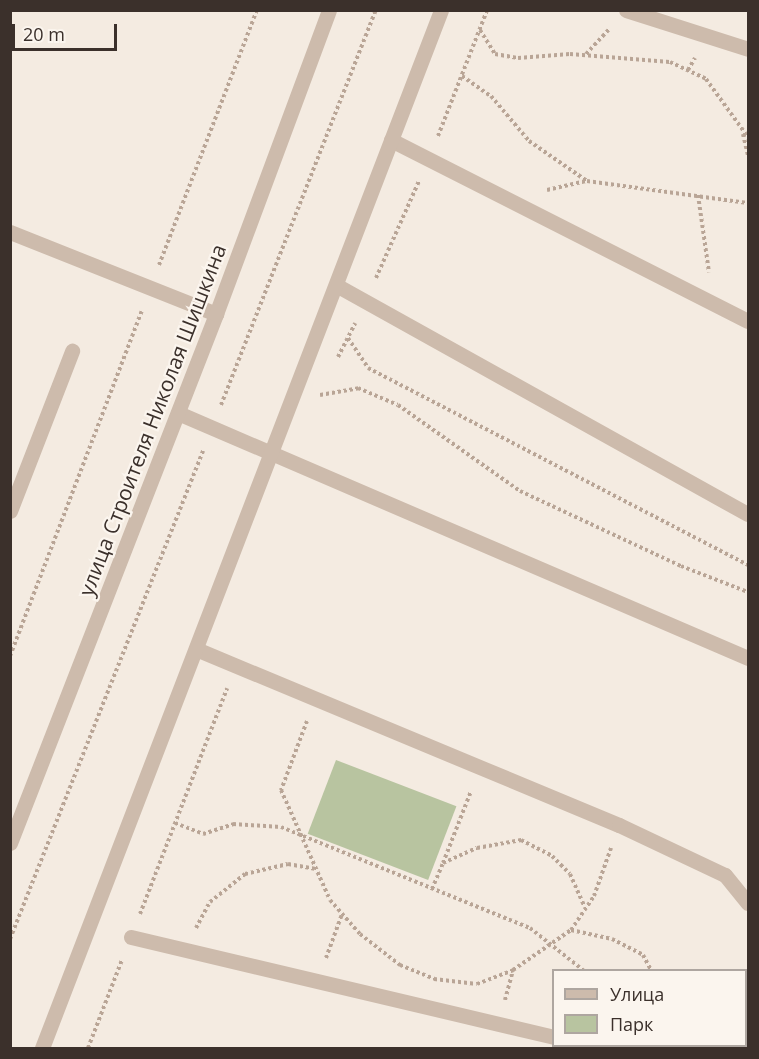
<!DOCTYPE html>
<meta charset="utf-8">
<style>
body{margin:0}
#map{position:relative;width:759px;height:1059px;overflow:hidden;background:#f4ebe1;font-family:"Open Sans",sans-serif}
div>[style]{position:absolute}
.green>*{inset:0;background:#b8c4a0;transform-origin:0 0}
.path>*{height:4px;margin-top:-2px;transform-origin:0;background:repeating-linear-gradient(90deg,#b9a596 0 3px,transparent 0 6px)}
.service>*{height:15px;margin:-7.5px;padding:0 7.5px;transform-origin:7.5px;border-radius:7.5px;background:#cdbbac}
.minor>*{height:15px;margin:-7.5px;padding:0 7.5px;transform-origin:7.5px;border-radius:7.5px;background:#cdbbac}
span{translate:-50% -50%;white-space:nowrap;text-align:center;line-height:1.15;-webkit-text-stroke:4.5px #fbf5ee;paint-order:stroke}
.street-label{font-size:21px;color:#3b302b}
.frame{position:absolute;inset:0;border:12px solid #3b302b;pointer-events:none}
.legend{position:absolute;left:552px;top:969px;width:195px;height:78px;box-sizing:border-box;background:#fbf5ee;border:2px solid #aea6a0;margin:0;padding:8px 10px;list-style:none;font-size:18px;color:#3b302b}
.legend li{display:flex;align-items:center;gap:12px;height:30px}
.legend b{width:30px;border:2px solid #aea6a0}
.scale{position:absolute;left:12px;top:24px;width:105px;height:27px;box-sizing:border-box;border:3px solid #3b302b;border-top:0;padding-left:8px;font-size:18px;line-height:21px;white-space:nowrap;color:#3b302b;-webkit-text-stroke:4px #fbf5ee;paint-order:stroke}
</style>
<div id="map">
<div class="green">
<div style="left:336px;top:760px;width:129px;height:79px;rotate:21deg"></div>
</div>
<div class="path">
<div style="left:480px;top:30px;width:28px;rotate:58deg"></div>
<div style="left:495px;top:54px;width:23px;rotate:10deg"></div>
<div style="left:518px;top:58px;width:52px;rotate:-4.4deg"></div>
<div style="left:570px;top:54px;width:100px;rotate:4.6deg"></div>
<div style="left:670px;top:62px;width:40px;rotate:25deg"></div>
<div style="left:706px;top:79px;width:72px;rotate:54.1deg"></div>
<div style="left:586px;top:54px;width:34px;rotate:-47deg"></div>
<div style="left:688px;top:70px;width:14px;rotate:-60deg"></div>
<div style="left:462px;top:76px;width:35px;rotate:35deg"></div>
<div style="left:491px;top:96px;width:59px;rotate:49.8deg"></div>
<div style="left:529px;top:141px;width:70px;rotate:34.6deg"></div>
<div style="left:587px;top:181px;width:162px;rotate:7.8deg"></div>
<div style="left:743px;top:134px;width:23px;rotate:77deg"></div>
<div style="left:438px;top:136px;width:135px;rotate:-68.7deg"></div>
<div style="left:547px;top:190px;width:40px;rotate:-13deg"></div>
<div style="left:698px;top:195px;width:78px;rotate:81.9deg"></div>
<div style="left:159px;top:265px;width:273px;rotate:-69deg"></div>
<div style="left:376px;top:278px;width:106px;rotate:-66.1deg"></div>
<div style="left:348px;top:338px;width:36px;rotate:56deg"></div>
<div style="left:368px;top:368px;width:428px;rotate:27.4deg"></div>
<div style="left:338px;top:357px;width:38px;rotate:-63deg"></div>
<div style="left:320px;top:395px;width:39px;rotate:-10deg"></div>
<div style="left:358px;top:388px;width:43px;rotate:23deg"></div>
<div style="left:398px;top:405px;width:149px;rotate:35.2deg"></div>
<div style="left:520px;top:491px;width:178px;rotate:25deg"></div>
<div style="left:681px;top:566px;width:72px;rotate:21.2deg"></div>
<div style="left:221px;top:405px;width:424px;rotate:-68.6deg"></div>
<div style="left:10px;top:656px;width:369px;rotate:-69.1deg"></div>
<div style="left:307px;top:721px;width:74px;rotate:110.6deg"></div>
<div style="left:281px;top:790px;width:120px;rotate:66deg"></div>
<div style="left:330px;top:900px;width:45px;rotate:48.6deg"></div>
<div style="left:360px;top:934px;width:51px;rotate:37.8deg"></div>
<div style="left:400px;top:965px;width:37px;rotate:22deg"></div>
<div style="left:434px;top:979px;width:43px;rotate:6.6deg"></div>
<div style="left:477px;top:984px;width:39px;rotate:-21deg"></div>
<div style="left:513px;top:970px;width:70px;rotate:-34.6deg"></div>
<div style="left:571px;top:930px;width:41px;rotate:-55.9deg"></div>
<div style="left:594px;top:896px;width:51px;rotate:-70.5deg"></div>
<div style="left:175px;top:823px;width:30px;rotate:21deg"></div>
<div style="left:203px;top:834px;width:32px;rotate:-18deg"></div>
<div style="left:233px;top:824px;width:48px;rotate:3.6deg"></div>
<div style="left:281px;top:827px;width:269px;rotate:22.1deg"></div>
<div style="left:530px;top:928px;width:68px;rotate:38.4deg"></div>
<div style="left:443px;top:863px;width:77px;rotate:-68.7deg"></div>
<div style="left:432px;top:889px;width:28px;rotate:-67deg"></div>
<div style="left:443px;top:863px;width:37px;rotate:-24deg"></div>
<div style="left:477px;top:848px;width:45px;rotate:-10.3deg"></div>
<div style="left:521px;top:840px;width:35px;rotate:27deg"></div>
<div style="left:552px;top:856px;width:25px;rotate:45deg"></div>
<div style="left:570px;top:874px;width:36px;rotate:66deg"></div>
<div style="left:140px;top:914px;width:242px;rotate:-68.9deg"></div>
<div style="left:196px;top:928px;width:30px;rotate:-62deg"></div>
<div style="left:210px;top:902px;width:45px;rotate:-38.7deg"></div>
<div style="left:245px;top:874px;width:44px;rotate:-13.1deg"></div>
<div style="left:288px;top:864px;width:27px;rotate:10deg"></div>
<div style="left:571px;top:930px;width:42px;rotate:12.4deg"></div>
<div style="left:612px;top:939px;width:35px;rotate:27deg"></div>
<div style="left:643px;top:955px;width:17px;rotate:62deg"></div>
<div style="left:10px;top:939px;width:525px;rotate:-68.42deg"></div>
<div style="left:326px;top:958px;width:47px;rotate:-70deg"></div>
<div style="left:505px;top:1000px;width:31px;rotate:-75deg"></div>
<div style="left:746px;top:1031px;width:4px;rotate:-63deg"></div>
<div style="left:88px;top:1048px;width:94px;rotate:-68.9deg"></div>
<div style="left:641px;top:1048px;width:2px;rotate:-63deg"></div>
<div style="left:730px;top:1048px;width:3px;rotate:-45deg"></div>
</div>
<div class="service">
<div style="left:626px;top:10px;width:128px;rotate:17.7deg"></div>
<div style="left:391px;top:140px;width:400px;rotate:26.9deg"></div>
<div style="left:10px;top:232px;width:222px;rotate:21.7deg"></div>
<div style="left:336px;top:285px;width:471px;rotate:29.1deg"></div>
<div style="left:178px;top:413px;width:620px;rotate:23.26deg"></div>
<div style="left:10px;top:511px;width:172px;rotate:-68.8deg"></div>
<div style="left:196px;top:649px;width:458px;rotate:22.6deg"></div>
<div style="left:619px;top:825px;width:117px;rotate:25.3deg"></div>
<div style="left:725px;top:875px;width:36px;rotate:51deg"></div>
<div style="left:131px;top:937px;width:435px;rotate:13.3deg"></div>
<div style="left:587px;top:1046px;width:13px;rotate:9deg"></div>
<div style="left:42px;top:1048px;width:1112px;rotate:-68.97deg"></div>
</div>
<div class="minor">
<div style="left:10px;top:843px;width:568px;rotate:-68.72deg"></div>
<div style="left:216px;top:314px;width:324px;rotate:-69.6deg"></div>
</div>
<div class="street-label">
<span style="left:152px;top:420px;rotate:-69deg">улица Строителя Николая Шишкина</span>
</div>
<div class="frame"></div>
<ul class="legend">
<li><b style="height:8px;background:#cdbbac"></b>Улица</li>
<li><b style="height:16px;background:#b8c4a0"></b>Парк</li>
</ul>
<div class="scale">20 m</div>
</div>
